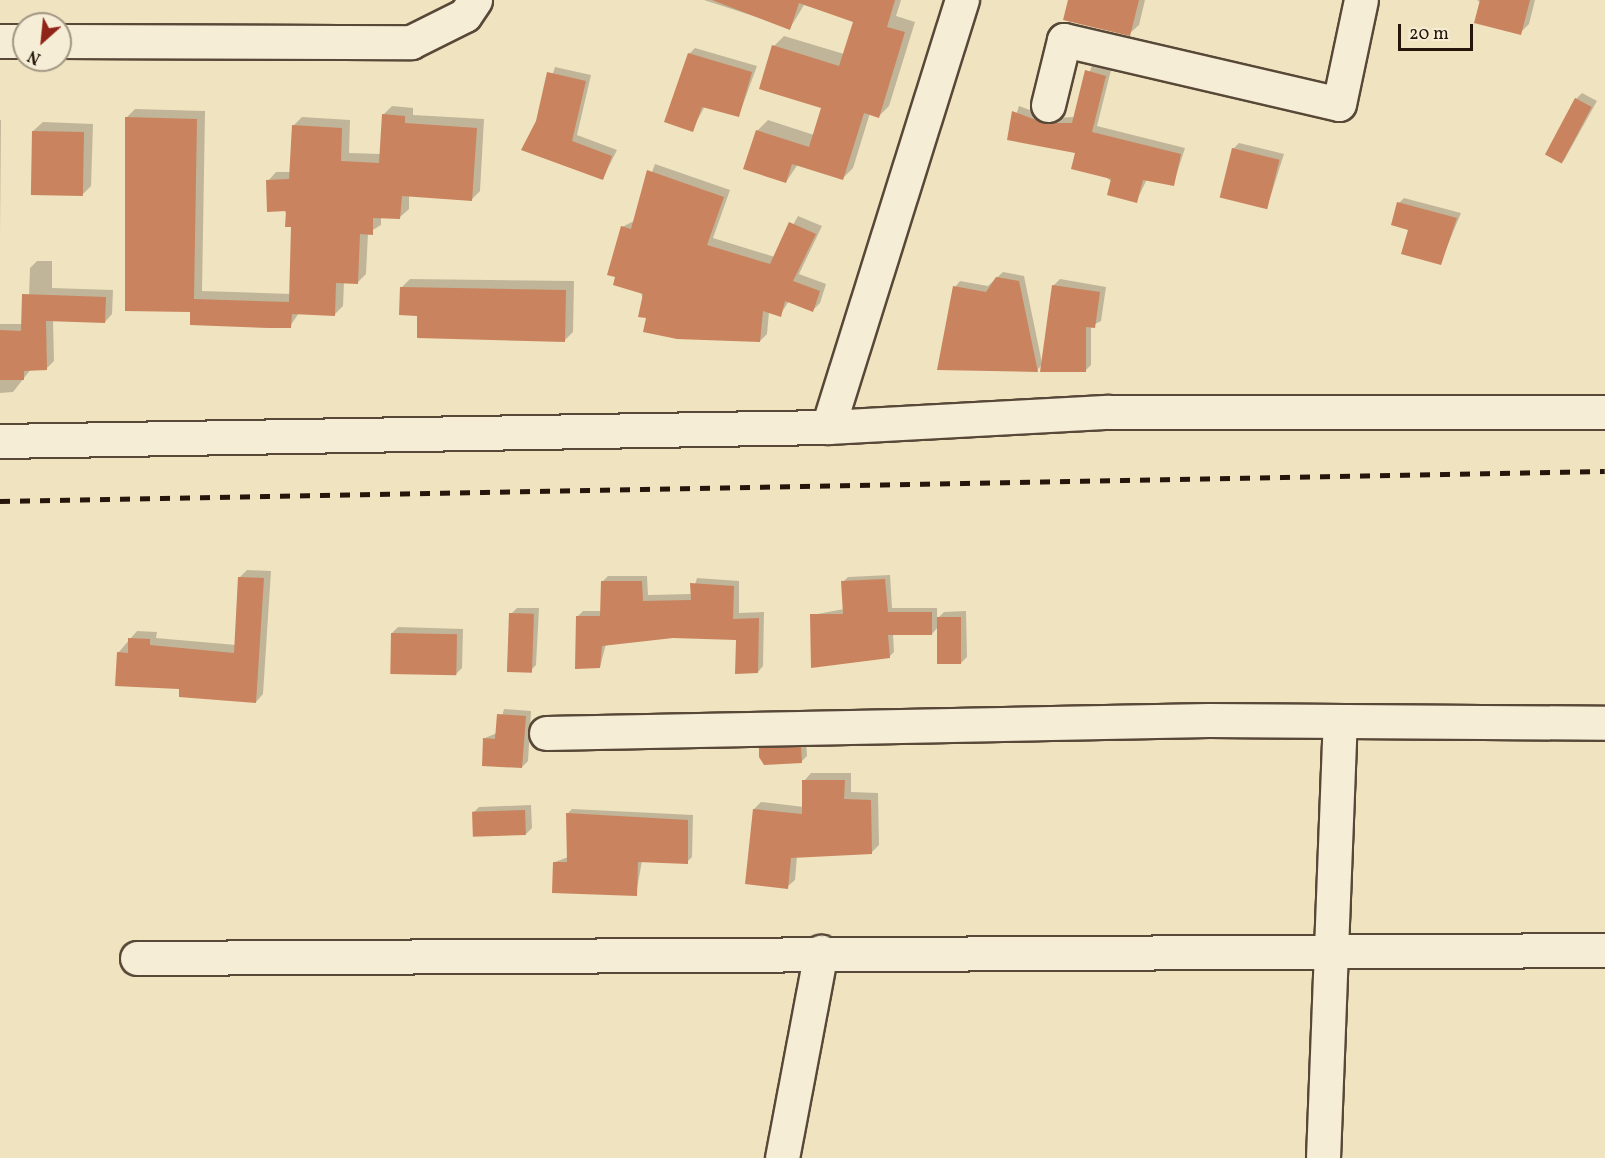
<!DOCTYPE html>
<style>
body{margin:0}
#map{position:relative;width:1605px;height:1158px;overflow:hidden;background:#f0e3bf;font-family:Vollkorn,serif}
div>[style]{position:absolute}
.shadow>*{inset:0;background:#0003}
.building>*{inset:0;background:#c9835f;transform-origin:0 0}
.roads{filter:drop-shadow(2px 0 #584838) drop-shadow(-2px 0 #584838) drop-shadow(0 2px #584838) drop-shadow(0 -2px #584838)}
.minor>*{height:33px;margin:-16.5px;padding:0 16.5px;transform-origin:16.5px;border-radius:16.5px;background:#f5edd5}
.rail>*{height:4.5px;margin-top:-2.25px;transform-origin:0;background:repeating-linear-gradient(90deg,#25150b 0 10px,transparent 0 20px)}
span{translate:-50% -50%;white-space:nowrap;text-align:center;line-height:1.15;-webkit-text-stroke:4.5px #f5edd5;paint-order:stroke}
.north{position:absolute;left:12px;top:12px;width:60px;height:60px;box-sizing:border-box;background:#f5edd5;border:2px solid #a29784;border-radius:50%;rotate:207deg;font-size:16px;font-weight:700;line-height:24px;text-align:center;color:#25150b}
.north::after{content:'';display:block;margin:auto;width:21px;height:27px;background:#8f2418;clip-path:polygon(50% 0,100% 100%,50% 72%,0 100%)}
.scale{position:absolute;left:1398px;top:24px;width:75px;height:27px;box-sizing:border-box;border:3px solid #25150b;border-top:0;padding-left:8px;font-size:18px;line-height:21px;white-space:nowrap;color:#25150b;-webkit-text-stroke:4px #f5edd5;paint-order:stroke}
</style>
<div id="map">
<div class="shadow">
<div style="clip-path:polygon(704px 0,901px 0,896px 16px,915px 22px,889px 106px,879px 116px,870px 113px,853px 168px,843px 178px,798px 164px,786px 182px,745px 168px,758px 130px,768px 120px,814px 135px,823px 107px,774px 46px,784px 36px,844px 54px,855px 21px,804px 5px,790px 28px)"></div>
<div style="clip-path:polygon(1070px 0,1145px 0,1139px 25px,1129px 34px)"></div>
<div style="clip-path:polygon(1477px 0,1535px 0,1529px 24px,1520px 33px)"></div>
<div style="clip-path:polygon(695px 48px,757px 66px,739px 115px,705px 106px,692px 130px,689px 54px)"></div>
<div style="clip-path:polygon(1092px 65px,1111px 70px,1097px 126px,1185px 148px,1173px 185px,1147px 179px,1136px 202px,1076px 152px,1008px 139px,1019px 106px,1051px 118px,1075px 117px)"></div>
<div style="clip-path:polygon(555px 67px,591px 75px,577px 135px,617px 150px,603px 178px,537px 122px)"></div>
<div style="clip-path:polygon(1582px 93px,1597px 101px,1563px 162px,1576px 99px)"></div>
<div style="clip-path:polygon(392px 106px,413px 108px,413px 115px,484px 119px,480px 191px,471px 200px,409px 195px,409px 209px,400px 217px,381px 217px,381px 225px,368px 233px,366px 274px,358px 282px,344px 282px,343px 306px,335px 314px,299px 313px,290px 326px,192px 310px,126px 118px,135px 109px,205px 111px,202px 291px,291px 294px,293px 226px,268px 181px,276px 172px,291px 172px,293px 126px,302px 117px,350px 120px,349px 153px,381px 154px,383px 115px)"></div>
<div style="clip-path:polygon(0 120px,1px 120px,0 235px)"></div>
<div style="clip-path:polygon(43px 122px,93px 124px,91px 186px,82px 195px,33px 131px)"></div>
<div style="clip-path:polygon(1239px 143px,1284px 154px,1267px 207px,1233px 149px)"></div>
<div style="clip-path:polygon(655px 164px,730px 190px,713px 238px,775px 257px,798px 216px,822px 226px,799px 274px,826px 284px,820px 303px,813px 310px,789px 301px,780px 315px,769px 312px,767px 334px,760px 341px,648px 317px,622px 227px,634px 221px)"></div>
<div style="clip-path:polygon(1404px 198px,1461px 213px,1440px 263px,1409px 229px,1399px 203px)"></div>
<div style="clip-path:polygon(37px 261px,52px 261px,52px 288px,113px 290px,112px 314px,105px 322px,53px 320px,54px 361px,46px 369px,31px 369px,13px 392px,0 393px,0 324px,28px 324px,30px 268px)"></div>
<div style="clip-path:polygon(1003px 272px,1024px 276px,1042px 363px,1054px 285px,1060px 279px,1106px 287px,1101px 321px,1091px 326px,1091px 365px,1085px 371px,1042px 365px,1037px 370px,955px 287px,960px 281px,988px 286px)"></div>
<div style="clip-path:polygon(410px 279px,574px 281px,573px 332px,564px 341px,419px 315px,401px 288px)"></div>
<div style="clip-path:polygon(247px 570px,271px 571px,263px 694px,256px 702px,181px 688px,118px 653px,137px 631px,157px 632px,156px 638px,236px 645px,240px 577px)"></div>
<div style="clip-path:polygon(890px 575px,892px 608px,937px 608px,937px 619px,944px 612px,966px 611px,967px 657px,961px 663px,938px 627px,932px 634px,893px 634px,894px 652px,889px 657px,812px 615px,844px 609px,843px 582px,848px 577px)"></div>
<div style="clip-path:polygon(608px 576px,647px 576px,648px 595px,692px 594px,697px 578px,739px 581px,739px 613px,764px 612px,763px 666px,758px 672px,738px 638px,673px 637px,606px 644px,600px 667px,577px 617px,583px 611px,602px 611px,602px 582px)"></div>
<div style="clip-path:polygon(517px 608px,539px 608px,536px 665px,530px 671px,511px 614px)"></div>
<div style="clip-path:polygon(398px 627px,463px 629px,462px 668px,456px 674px,392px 633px)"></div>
<div style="clip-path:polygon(504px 709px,531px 711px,528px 761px,522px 767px,485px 738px,497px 733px)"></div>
<div style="clip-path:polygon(806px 741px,807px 756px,801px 762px,760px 748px,766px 742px)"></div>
<div style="clip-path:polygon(811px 773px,851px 773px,851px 792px,878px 793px,879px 845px,871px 853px,797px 856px,795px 880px,787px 887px,754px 809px,761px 802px,804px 807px,804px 781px)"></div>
<div style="clip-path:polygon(531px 805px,532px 828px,526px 834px,473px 813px,479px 807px)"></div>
<div style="clip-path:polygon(572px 809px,693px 815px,692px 857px,687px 862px,642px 861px,636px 894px,555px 862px,568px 857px,567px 814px)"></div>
</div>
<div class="building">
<div style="clip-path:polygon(712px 0,895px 0,887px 27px,905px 32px,879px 118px,864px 113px,843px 180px,792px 164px,786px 183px,743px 169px,756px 130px,809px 147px,821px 108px,759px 89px,772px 45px,839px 66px,853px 22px,799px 3px,790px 30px)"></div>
<div style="clip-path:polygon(1068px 0,1139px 0,1130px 36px,1063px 20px)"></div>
<div style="clip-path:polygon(1480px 0,1530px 0,1521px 35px,1474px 23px)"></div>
<div style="clip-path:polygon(688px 53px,752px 72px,739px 117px,702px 107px,693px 132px,664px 122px)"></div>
<div style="clip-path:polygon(1085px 70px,1106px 76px,1092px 132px,1181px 154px,1174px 186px,1143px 180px,1137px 203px,1107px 195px,1111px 179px,1071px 169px,1075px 153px,1007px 140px,1012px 111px,1044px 123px,1072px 123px)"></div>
<div style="clip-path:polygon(547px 72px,586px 81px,572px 141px,612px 156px,603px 180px,521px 150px,536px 121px)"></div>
<div style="left:1575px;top:98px;width:19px;height:64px;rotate:28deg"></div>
<div style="clip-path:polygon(382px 114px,405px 116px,405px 123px,477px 128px,472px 201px,402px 196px,400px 219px,373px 218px,373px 235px,360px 234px,358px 284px,336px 283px,335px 316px,292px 314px,291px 328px,269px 328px,190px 325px,190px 312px,125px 311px,125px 117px,197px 119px,194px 299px,289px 302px,291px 227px,285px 227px,286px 211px,267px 212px,266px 180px,289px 179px,292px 125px,342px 128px,341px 161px,379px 163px)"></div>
<div style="left:32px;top:131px;width:52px;height:64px;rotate:1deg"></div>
<div style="left:1232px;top:148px;width:49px;height:51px;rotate:14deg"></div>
<div style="clip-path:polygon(647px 170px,724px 197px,707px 245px,770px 264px,789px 222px,816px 234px,793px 281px,820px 291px,813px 312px,785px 301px,781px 317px,763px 311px,760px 342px,677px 339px,643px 332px,646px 318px,638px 317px,643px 294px,613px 285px,615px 277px,607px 275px,621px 226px,631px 229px)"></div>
<div style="clip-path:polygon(1397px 202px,1457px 218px,1441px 265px,1401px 254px,1408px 230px,1391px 225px)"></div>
<div style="clip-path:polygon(996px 277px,1019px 281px,1038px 372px,937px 370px,953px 286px,986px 292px)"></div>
<div style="clip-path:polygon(1052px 285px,1100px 292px,1095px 328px,1086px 327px,1086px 372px,1040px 372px)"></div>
<div style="clip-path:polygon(400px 287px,566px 290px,565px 342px,417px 338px,417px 316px,399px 315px)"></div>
<div style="clip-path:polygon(22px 294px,106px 297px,105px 323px,46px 321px,47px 370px,24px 371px,24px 380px,0 380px,0 330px,21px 331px)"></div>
<div style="clip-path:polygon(238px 577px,264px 578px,256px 703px,179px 697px,179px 689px,115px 686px,117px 652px,128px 653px,128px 638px,150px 639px,150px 645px,234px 653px)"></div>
<div style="clip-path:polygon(885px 579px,888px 612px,932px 612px,932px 635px,888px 635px,890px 658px,811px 668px,810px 614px,843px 614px,841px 581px)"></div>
<div style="clip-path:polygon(601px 581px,642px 581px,643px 601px,691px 600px,690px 583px,734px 586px,733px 619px,759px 618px,758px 673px,735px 674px,736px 640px,673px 638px,602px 646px,600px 668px,575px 669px,576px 616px,600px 616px)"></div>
<div style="left:509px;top:613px;width:25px;height:59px;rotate:2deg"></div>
<div style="left:937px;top:617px;width:24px;height:47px"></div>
<div style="left:391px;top:633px;width:66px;height:41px;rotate:1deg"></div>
<div style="clip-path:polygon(497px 714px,526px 716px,522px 768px,482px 766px,483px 738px,495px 739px)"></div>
<div style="clip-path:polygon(801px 747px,802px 763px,764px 765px,759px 757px,759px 748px)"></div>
<div style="clip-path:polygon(802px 780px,845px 780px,844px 799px,871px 800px,872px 854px,791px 858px,788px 889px,745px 884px,753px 809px,802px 814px)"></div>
<div style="left:525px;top:810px;width:25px;height:53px;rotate:88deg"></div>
<div style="clip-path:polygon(566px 813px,688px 820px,688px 864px,638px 862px,637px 896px,552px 893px,553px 862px,567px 862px)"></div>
</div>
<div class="roads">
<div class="minor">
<div style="left:0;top:41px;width:24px"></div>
<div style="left:60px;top:41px;width:351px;rotate:0.2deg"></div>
<div style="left:411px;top:42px;width:60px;rotate:-26.6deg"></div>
<div style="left:465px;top:15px;width:18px;rotate:-56deg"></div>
<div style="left:1048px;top:105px;width:67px;rotate:-76.2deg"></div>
<div style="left:1064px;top:40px;width:282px;rotate:13.1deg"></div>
<div style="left:1339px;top:104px;width:106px;rotate:-78.1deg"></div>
<div style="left:828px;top:427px;width:448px;rotate:-72.6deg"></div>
<div style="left:0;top:441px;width:828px;rotate:-0.97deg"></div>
<div style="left:828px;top:427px;width:281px;rotate:-3.1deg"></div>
<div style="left:1109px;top:412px;width:496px"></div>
<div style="left:546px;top:733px;width:663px;rotate:-1.12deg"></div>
<div style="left:1209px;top:720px;width:396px;rotate:0.4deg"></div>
<div style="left:137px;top:958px;width:1468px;rotate:-0.31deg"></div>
<div style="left:782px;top:1158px;width:210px;rotate:-79.3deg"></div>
<div style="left:1323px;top:1158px;width:437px;rotate:-87.8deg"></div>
</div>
</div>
<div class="rail">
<div style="left:0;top:501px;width:1605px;rotate:-1.07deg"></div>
</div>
<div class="north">N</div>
<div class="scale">20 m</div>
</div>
